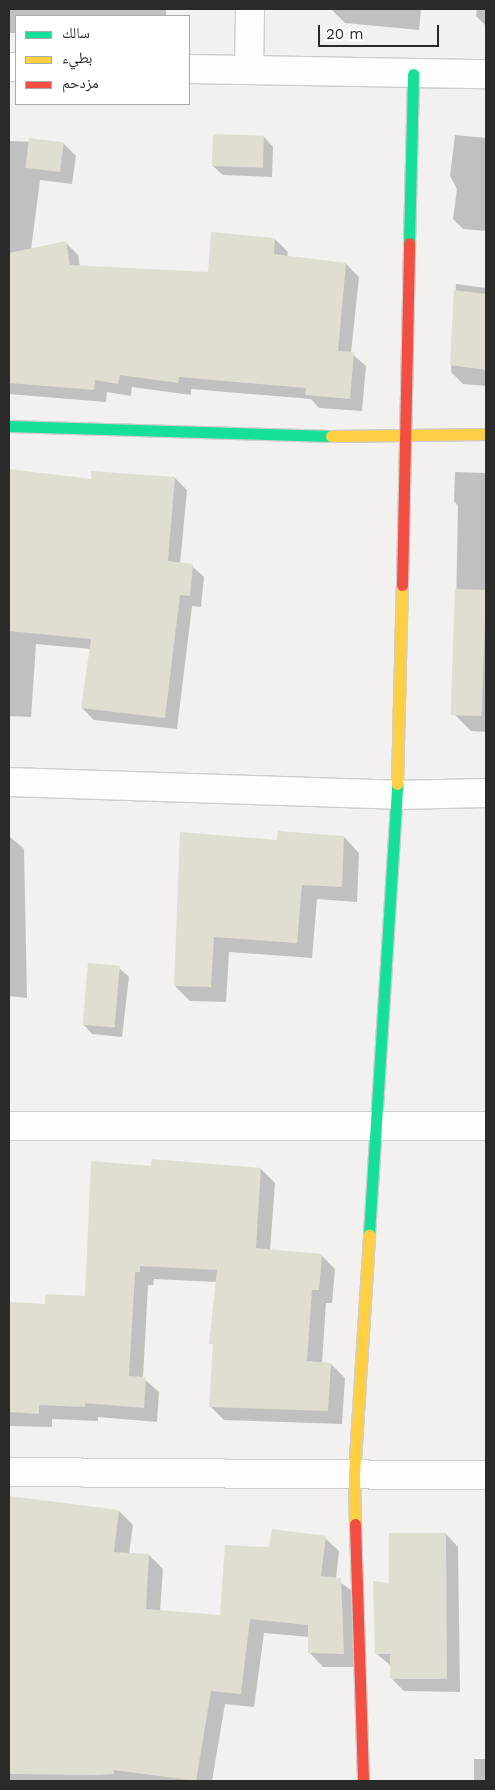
<!DOCTYPE html>
<meta charset="utf-8">
<style>
body{margin:0}
#map{position:relative;width:495px;height:1790px;overflow:hidden;background:#f2f1f0;font-family:"Work Sans","Noto Naskh Arabic",sans-serif}
div>[style]{position:absolute}
.shadow>*{inset:0;background:#0003;transform-origin:0 0}
.building>*{inset:0;background:#e0ddd1;transform-origin:0 0}
.roads{filter:drop-shadow(1px 0 #cecdcc) drop-shadow(-1px 0 #cecdcc) drop-shadow(0 1px #cecdcc) drop-shadow(0 -1px #cecdcc)}
.street>*{height:28px;margin:-14px;padding:0 14px;transform-origin:14px;border-radius:14px;background:#fdfdfd}
.fast>*{height:11px;margin:-5.5px;padding:0 5.5px;transform-origin:5.5px;border-radius:5.5px;background:#16e098}
.slow>*{height:11px;margin:-5.5px;padding:0 5.5px;transform-origin:5.5px;border-radius:5.5px;background:#ffcf43}
.jam>*{height:11px;margin:-5.5px;padding:0 5.5px;transform-origin:5.5px;border-radius:5.5px;background:#f24e42}
span{translate:-50% -50%;white-space:nowrap;text-align:center;line-height:1.15;-webkit-text-stroke:4.5px #fff;paint-order:stroke}
.frame{position:absolute;inset:0;border:10px solid #2a2a29;pointer-events:none}
.legend{position:absolute;left:15px;top:15px;width:175px;height:90px;box-sizing:border-box;background:#fff;border:1px solid #aaaaa9;margin:0;padding:6px 9px;list-style:none;font-size:15px;color:#2a2a29}
.legend li{display:flex;align-items:center;gap:10px;height:25px}
.legend b{width:25px;border:1px solid #aaaaa9}
.scale{position:absolute;left:318px;top:25px;width:121px;height:22px;box-sizing:border-box;border:2px solid #2a2a29;border-top:0;padding-left:6px;font-size:15px;line-height:18px;white-space:nowrap;color:#2a2a29;-webkit-text-stroke:4px #fff;paint-order:stroke}
</style>
<div id="map">
<div class="shadow">
<div style="clip-path:polygon(9px 9px,166px 9px,166px 16px,16px 16px,16px 33px,9px 33px)"></div>
<div style="clip-path:polygon(331px 9px,421px 9px,419px 30px,345px 23px)"></div>
<div style="clip-path:polygon(477px 9px,486px 9px,486px 26px,476px 16px)"></div>
<div style="clip-path:polygon(455px 135px,486px 138px,486px 231px,463px 229px,453px 219px,457px 189px,450px 176px)"></div>
<div style="clip-path:polygon(264px 137px,273px 147px,272px 177px,223px 175px,213px 166px)"></div>
<div style="clip-path:polygon(9px 141px,63px 143px,76px 156px,72px 184px,40px 180px,31px 250px,65px 242px,78px 255px,80px 267px,209px 273px,275px 239px,288px 252px,287px 257px,346px 264px,359px 277px,351px 353px,366px 366px,362px 411px,319px 408px,311px 399px,191px 389px,191px 395px,132px 387px,131px 396px,107px 392px,106px 402px,9px 394px)"></div>
<div style="clip-path:polygon(456px 284px,486px 288px,486px 386px,463px 384px,451px 372px)"></div>
<div style="clip-path:polygon(93px 472px,175px 478px,187px 490px,180px 564px,192px 566px,204px 577px,201px 607px,192px 606px,177px 729px,94px 720px,82px 708px,91px 649px,36px 644px,31px 717px,9px 716px,9px 475px,92px 480px)"></div>
<div style="clip-path:polygon(455px 472px,486px 473px,486px 732px,471px 731px,454px 714px,458px 506px,454px 501px)"></div>
<div style="clip-path:polygon(9px 836px,24px 849px,27px 998px,9px 996px)"></div>
<div style="clip-path:polygon(344px 837px,359px 853px,357px 902px,317px 899px,312px 958px,229px 952px,226px 1002px,190px 1001px,175px 986px,278px 841px)"></div>
<div style="clip-path:polygon(119px 968px,129px 977px,122px 1037px,92px 1034px,83px 1024px)"></div>
<div style="clip-path:polygon(152px 1167px,261px 1169px,275px 1183px,270px 1250px,321px 1255px,335px 1269px,332px 1303px,326px 1303px,322px 1363px,331px 1364px,345px 1378px,342px 1424px,224px 1420px,211px 1407px,217px 1282px,154px 1279px,153px 1285px,148px 1285px,143px 1378px,159px 1392px,157px 1422px,98px 1417px,98px 1421px,52px 1419px,52px 1427px,9px 1426px,9px 1304px,46px 1305px,86px 1297px)"></div>
<div style="clip-path:polygon(119px 1511px,133px 1525px,129px 1554px,149px 1555px,163px 1569px,160px 1612px,221px 1617px,271px 1549px,325px 1538px,339px 1551px,336px 1579px,355px 1593px,357px 1667px,323px 1667px,310px 1653px,310px 1637px,264px 1633px,254px 1707px,225px 1704px,212px 1781px,10px 1781px,9px 1530px)"></div>
<div style="clip-path:polygon(446px 1534px,458px 1547px,460px 1692px,404px 1691px,392px 1679px,391px 1666px,376px 1653px,391px 1584px)"></div>
<div style="left:474px;top:1759px;width:12px;height:22px"></div>
</div>
<div class="building">
<div style="left:213px;top:134px;width:51px;height:32px;rotate:2deg"></div>
<div style="left:29px;top:138px;width:35px;height:30px;rotate:7deg"></div>
<div style="clip-path:polygon(211px 232px,275px 238px,274px 254px,346px 263px,338px 351px,354px 352px,350px 399px,305px 395px,306px 388px,179px 377px,178px 383px,120px 375px,118px 384px,95px 380px,94px 390px,9px 383px,9px 253px,66px 241px,70px 265px,208px 272px)"></div>
<div style="clip-path:polygon(454px 290px,486px 294px,486px 370px,450px 365px)"></div>
<div style="clip-path:polygon(9px 469px,91px 479px,91px 471px,175px 477px,168px 561px,193px 564px,190px 596px,180px 595px,165px 718px,81px 708px,91px 639px,9px 631px)"></div>
<div style="left:455px;top:589px;width:31px;height:126px;rotate:2deg"></div>
<div style="clip-path:polygon(278px 831px,344px 836px,342px 887px,302px 885px,297px 943px,214px 937px,211px 987px,174px 986px,180px 832px,277px 840px)"></div>
<div style="left:88px;top:963px;width:32px;height:62px;rotate:5deg"></div>
<div style="clip-path:polygon(152px 1159px,261px 1168px,256px 1248px,322px 1254px,319px 1290px,312px 1290px,307px 1361px,331px 1363px,328px 1411px,209px 1407px,213px 1344px,209px 1344px,217px 1270px,140px 1266px,140px 1272px,135px 1272px,129px 1376px,146px 1377px,144px 1408px,85px 1403px,85px 1407px,39px 1405px,39px 1414px,9px 1412px,9px 1302px,45px 1304px,45px 1294px,85px 1296px,91px 1161px,151px 1166px)"></div>
<div style="clip-path:polygon(9px 1496px,119px 1510px,114px 1552px,149px 1554px,146px 1609px,220px 1615px,225px 1545px,269px 1547px,272px 1529px,326px 1536px,321px 1576px,341px 1578px,344px 1654px,308px 1653px,308px 1625px,250px 1619px,241px 1694px,211px 1691px,196px 1781px,114px 1770px,114px 1774px,96px 1775px,9px 1774px)"></div>
<div style="clip-path:polygon(389px 1533px,446px 1533px,447px 1679px,390px 1679px,390px 1654px,375px 1654px,373px 1581px,389px 1583px)"></div>
</div>
<div class="roads">
<div class="street">
<div style="left:9px;top:67px;width:7px"></div>
<div style="left:189px;top:69px;width:297px;rotate:1deg"></div>
<div style="left:249px;top:69px;width:60px;rotate:-89deg"></div>
<div style="left:9px;top:782px;width:388px;rotate:1.9deg"></div>
<div style="left:397px;top:795px;width:89px;rotate:-1.3deg"></div>
<div style="left:9px;top:1126px;width:477px"></div>
<div style="left:9px;top:1472px;width:477px;rotate:0.4deg"></div>
</div>
<div class="fast">
<div style="left:409px;top:243px;width:169px;rotate:-88.6deg"></div>
<div style="left:9px;top:426px;width:322px;rotate:1.8deg"></div>
<div style="left:369px;top:1234px;width:451px;rotate:-86.4deg"></div>
</div>
<div class="slow">
<div style="left:331px;top:436px;width:155px;rotate:-0.7deg"></div>
<div style="left:397px;top:784px;width:199px;rotate:-88.6deg"></div>
<div style="left:355px;top:1524px;width:49px;rotate:-91.2deg"></div>
<div style="left:354px;top:1475px;width:241px;rotate:-86.4deg"></div>
</div>
<div class="jam">
<div style="left:402px;top:585px;width:342px;rotate:-88.8deg"></div>
<div style="left:355px;top:1524px;width:257px;rotate:88.2deg"></div>
</div>
</div>
<div class="frame"></div>
<ul class="legend">
<li><b style="height:6px;background:#16e098"></b>سالك</li>
<li><b style="height:6px;background:#ffcf43"></b>بطيء</li>
<li><b style="height:6px;background:#f24e42"></b>مزدحم</li>
</ul>
<div class="scale">20 m</div>
</div>
